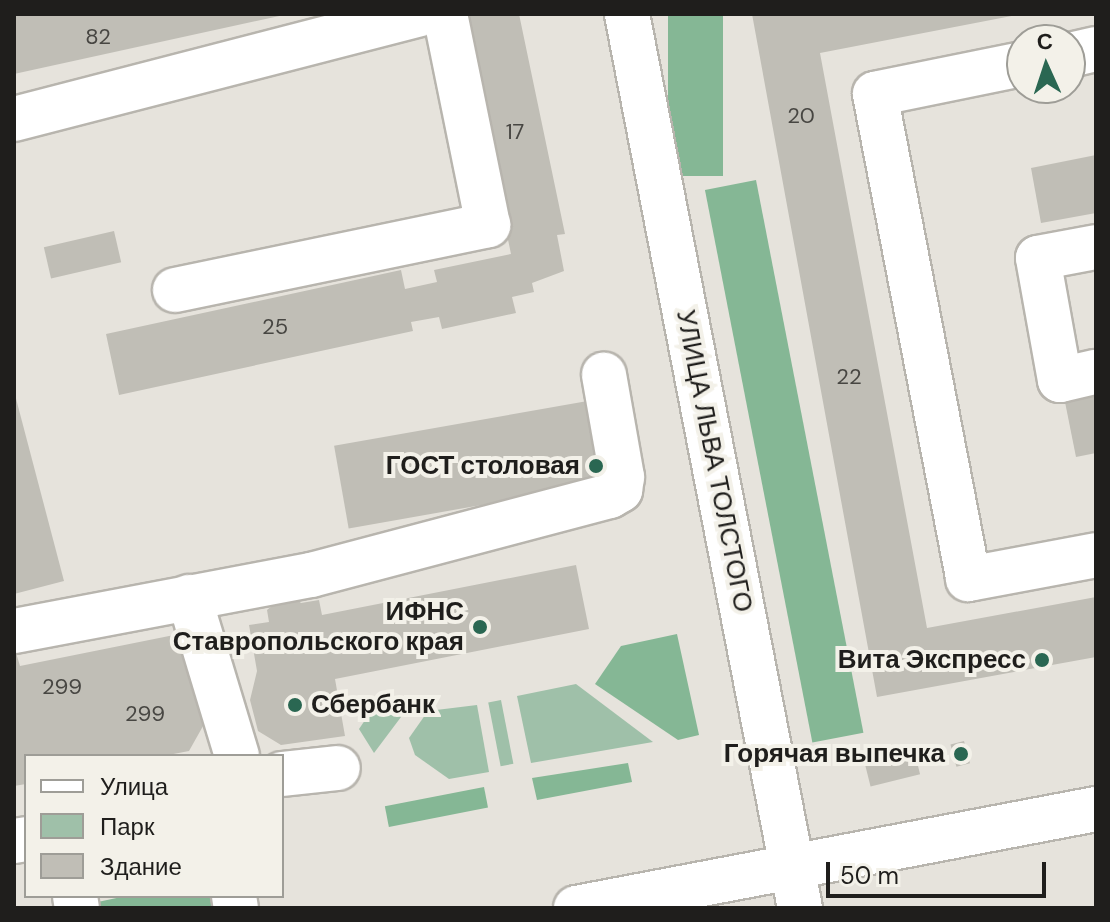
<!DOCTYPE html>
<meta charset="utf-8">
<style>
body{margin:0}
#map{position:relative;width:1110px;height:922px;overflow:hidden;background:#e6e3dc;font-family:"DM Sans",sans-serif}
div>[style]{position:absolute}
.green>*{inset:0;background:#9fc0a9;transform-origin:0 0}
.forest>*{inset:0;background:#85b795;transform-origin:0 0}
.building>*{inset:0;background:#c0beb6;transform-origin:0 0}
.roads{filter:drop-shadow(2px 0 #b8b5ae) drop-shadow(-2px 0 #b8b5ae) drop-shadow(0 2px #b8b5ae) drop-shadow(0 -2px #b8b5ae)}
.minor>*{height:44px;margin:-22px;padding:0 22px;transform-origin:22px;border-radius:22px;background:#fff}
.major>*{height:44px;margin:-22px;padding:0 22px;transform-origin:22px;border-radius:22px;background:#fff}
.dots>*{width:22px;height:22px;translate:-50% -50%;box-sizing:border-box;border:4px solid #f3f1e9;border-radius:50%}
span{translate:-50% -50%;white-space:nowrap;text-align:center;line-height:1.15;-webkit-text-stroke:8px #f3f1e9;paint-order:stroke}
.number-label{font-size:22px;color:#474642}
.number-label span{-webkit-text-stroke-width:0}
.street-label{font-size:26px;color:#1f1e1c}
.poi-label{font-size:26px;color:#1f1e1c;font-weight:700}
.right{translate:-100% -50%;text-align:right}
.left{translate:0 -50%;text-align:left}
.frame{position:absolute;inset:0;border:16px solid #1f1e1c;pointer-events:none}
.legend{position:absolute;left:24px;top:754px;width:260px;height:144px;box-sizing:border-box;background:#f3f1e9;border:2px solid #9e9d97;margin:0;padding:10px 14px;list-style:none;font-size:24px;color:#1f1e1c}
.legend li{display:flex;align-items:center;gap:16px;height:40px}
.legend b{width:40px;border:2px solid #9e9d97}
.north{position:absolute;left:1006px;top:24px;width:80px;height:80px;box-sizing:border-box;background:#f3f1e9;border:2px solid #9e9d97;border-radius:50%;rotate:357deg;font-size:22px;font-weight:700;line-height:32px;text-align:center;color:#1f1e1c}
.north::after{content:'';display:block;margin:auto;width:28px;height:36px;background:#2a6752;clip-path:polygon(50% 0,100% 100%,50% 72%,0 100%)}
.scale{position:absolute;left:826px;top:862px;width:220px;height:36px;box-sizing:border-box;border:4px solid #1f1e1c;border-top:0;padding-left:10px;font-size:24px;line-height:28px;white-space:nowrap;color:#1f1e1c;-webkit-text-stroke:6px #f3f1e9;paint-order:stroke}
</style>
<div id="map">
<div class="green">
<div style="clip-path:polygon(576px 684px,653px 742px,531px 763px,517px 696px)"></div>
<div style="left:501px;top:700px;width:65px;height:13px;rotate:79deg"></div>
<div style="clip-path:polygon(378px 701px,401px 717px,374px 753px,359px 729px)"></div>
<div style="clip-path:polygon(477px 705px,489px 772px,449px 779px,415px 755px,409px 738px,428px 711px)"></div>
</div>
<div class="forest">
<div style="left:668px;top:14px;width:55px;height:162px"></div>
<div style="left:756px;top:180px;width:563px;height:52px;rotate:79deg"></div>
<div style="clip-path:polygon(677px 634px,699px 735px,678px 740px,595px 684px,621px 646px)"></div>
<div style="clip-path:polygon(628px 763px,632px 782px,537px 800px,532px 778px)"></div>
<div style="left:484px;top:787px;width:21px;height:101px;rotate:79deg"></div>
<div style="clip-path:polygon(126px 896px,228px 896px,228px 908px,93px 908px,93px 903px)"></div>
</div>
<div class="building">
<div style="clip-path:polygon(14px 14px,284px 14px,284px 15px,14px 74px)"></div>
<div style="clip-path:polygon(461px 14px,519px 14px,565px 234px,557px 235px,564px 271px,532px 283px,534px 292px,512px 297px,516px 313px,442px 329px,439px 317px,411px 322px,413px 331px,119px 395px,106px 334px,401px 270px,405px 289px,437px 282px,434px 270px,511px 254px)"></div>
<div style="clip-path:polygon(752px 14px,1022px 14px,820px 53px,927px 628px,1096px 597px,1096px 657px,877px 697px)"></div>
<div style="clip-path:polygon(1096px 155px,1096px 213px,1041px 223px,1031px 168px)"></div>
<div style="left:114px;top:231px;width:32px;height:72px;rotate:77deg"></div>
<div style="clip-path:polygon(14px 391px,64px 581px,14px 594px)"></div>
<div style="clip-path:polygon(1096px 396px,1096px 453px,1076px 457px,1065px 402px)"></div>
<div style="left:599px;top:399px;width:84px;height:269px;rotate:80deg"></div>
<div style="clip-path:polygon(576px 565px,589px 629px,335px 679px,345px 736px,281px 745px,258px 731px,250px 700px,257px 671px,249px 625px,269px 622px,267px 610px,289px 592px,301px 603px,319px 600px,322px 615px)"></div>
<div style="clip-path:polygon(189px 632px,207px 719px,189px 751px,163px 756px,26px 756px,26px 784px,14px 786px,14px 646px,20px 666px)"></div>
<div style="left:964px;top:741px;width:23px;height:14px;rotate:75deg"></div>
<div style="left:914px;top:750px;width:25px;height:51px;rotate:76deg"></div>
</div>
<div class="roads">
<div class="minor">
<div style="left:627px;top:14px;width:911px;rotate:79.05deg"></div>
<div style="left:1070px;top:55px;width:27px;rotate:-13deg"></div>
<div style="left:1022px;top:64px;width:150px;rotate:168.5deg"></div>
<div style="left:875px;top:94px;width:494px;rotate:79.1deg"></div>
<div style="left:968px;top:579px;width:130px;rotate:-10.6deg"></div>
<div style="left:14px;top:119px;width:419px;rotate:-14.5deg"></div>
<div style="left:1096px;top:247px;width:59px;rotate:169.3deg"></div>
<div style="left:1038px;top:258px;width:124px;rotate:79.8deg"></div>
<div style="left:1060px;top:380px;width:37px;rotate:-13deg"></div>
<div style="left:175px;top:290px;width:320px;rotate:-11.7deg"></div>
<div style="left:488px;top:225px;width:215px;rotate:-101.5deg"></div>
<div style="left:189px;top:597px;width:166px;rotate:73.2deg"></div>
<div style="left:14px;top:631px;width:302px;rotate:-10.7deg"></div>
<div style="left:311px;top:575px;width:309px;rotate:-14.8deg"></div>
<div style="left:610px;top:496px;width:12px;rotate:-31deg"></div>
<div style="left:620px;top:490px;width:13px;rotate:-81deg"></div>
<div style="left:622px;top:477px;width:104px;rotate:-100deg"></div>
<div style="left:282px;top:774px;width:56px;rotate:-6.1deg"></div>
<div style="left:14px;top:841px;width:12px;rotate:-9deg"></div>
<div style="left:75px;top:896px;width:12px;rotate:81deg"></div>
<div style="left:234px;top:896px;width:12px;rotate:81deg"></div>
</div>
<div class="major">
<div style="left:576px;top:908px;width:529px;rotate:-10.78deg"></div>
</div>
</div>
<div class="dots">
<div style="left:596px;top:466px;background:#2a6752"></div>
<div style="left:480px;top:627px;background:#2a6752"></div>
<div style="left:1042px;top:660px;background:#2a6752"></div>
<div style="left:295px;top:705px;background:#2a6752"></div>
<div style="left:961px;top:754px;background:#2a6752"></div>
</div>
<div class="number-label">
<span style="left:98px;top:37px">82</span>
<span style="left:801px;top:116px">20</span>
<span style="left:515px;top:132px">17</span>
<span style="left:275px;top:327px">25</span>
<span style="left:849px;top:377px">22</span>
<span style="left:62px;top:687px">299</span>
<span style="left:145px;top:714px">299</span>
</div>
<div class="street-label">
<span style="left:714px;top:461px;rotate:79deg">УЛИЦА ЛЬВА ТОЛСТОГО</span>
</div>
<div class="poi-label">
<span class="right" style="left:580px;top:466px">ГОСТ столовая</span>
<span class="right" style="left:464px;top:627px">ИФНС<br>Ставропольского края</span>
<span class="right" style="left:1026px;top:660px">Вита Экспресс</span>
<span class="left" style="left:311px;top:705px">Сбербанк</span>
<span class="right" style="left:945px;top:754px">Горячая выпечка</span>
</div>
<div class="frame"></div>
<ul class="legend">
<li><b style="height:10px;background:#fff"></b>Улица</li>
<li><b style="height:22px;background:#9fc0a9"></b>Парк</li>
<li><b style="height:22px;background:#c0beb6"></b>Здание</li>
</ul>
<div class="north">С</div>
<div class="scale">50 m</div>
</div>
